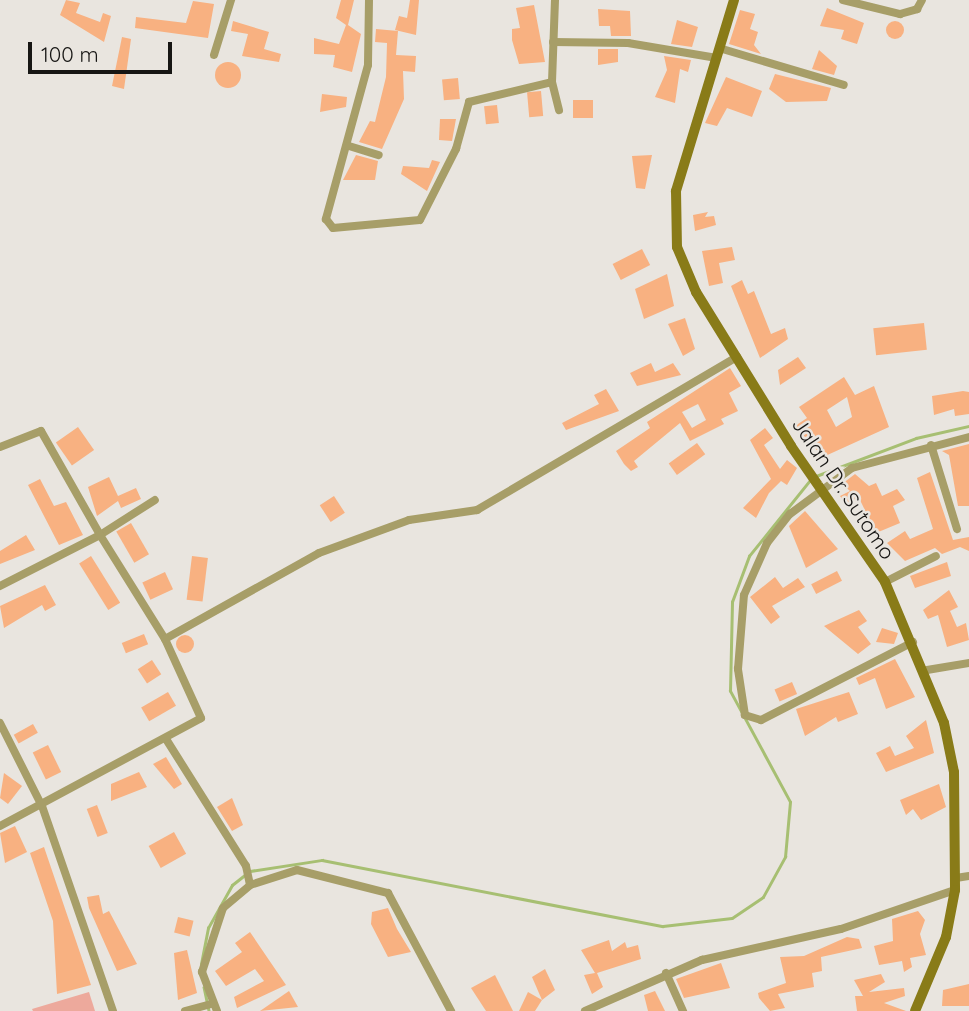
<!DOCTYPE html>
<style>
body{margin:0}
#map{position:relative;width:969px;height:1011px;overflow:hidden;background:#e9e5df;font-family:Quicksand,sans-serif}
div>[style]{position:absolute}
.green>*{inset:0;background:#eda99c}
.stream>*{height:2.5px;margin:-1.25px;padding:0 1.25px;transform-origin:1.25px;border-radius:1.25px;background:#a7bf72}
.building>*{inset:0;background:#f8b181;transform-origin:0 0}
.round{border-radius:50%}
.street>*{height:8px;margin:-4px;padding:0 4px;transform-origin:4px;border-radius:4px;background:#a79e68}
.secondary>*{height:10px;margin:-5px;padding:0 5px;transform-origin:5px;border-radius:5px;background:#897b18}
span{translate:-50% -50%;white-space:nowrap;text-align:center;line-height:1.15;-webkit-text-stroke:5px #e9e5df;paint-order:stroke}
.street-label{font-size:21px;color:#171614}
.scale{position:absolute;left:28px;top:42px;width:144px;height:32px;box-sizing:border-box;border:4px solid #171614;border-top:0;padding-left:9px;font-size:21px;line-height:24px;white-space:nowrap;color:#171614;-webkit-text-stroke:5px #e9e5df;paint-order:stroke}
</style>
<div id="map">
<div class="green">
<div style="clip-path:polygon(89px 992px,95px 1011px,33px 1011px,32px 1009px)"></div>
</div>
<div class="stream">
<div style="left:816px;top:476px;width:107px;rotate:-20.8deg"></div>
<div style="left:916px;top:438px;width:54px;rotate:-12.8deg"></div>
<div style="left:250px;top:871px;width:73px;rotate:-8.7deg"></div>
<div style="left:322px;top:860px;width:347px;rotate:11deg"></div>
<div style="left:663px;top:926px;width:69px;rotate:-6.6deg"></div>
<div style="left:732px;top:918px;width:37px;rotate:-34deg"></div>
<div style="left:763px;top:897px;width:46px;rotate:-61.2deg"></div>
<div style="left:785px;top:857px;width:55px;rotate:-84.8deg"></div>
<div style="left:790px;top:802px;width:126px;rotate:-118.4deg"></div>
<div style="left:730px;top:691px;width:89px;rotate:-88.7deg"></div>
<div style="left:732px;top:602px;width:49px;rotate:-69.7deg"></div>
<div style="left:749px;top:556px;width:99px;rotate:-51.2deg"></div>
<div style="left:201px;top:964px;width:37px;rotate:-79deg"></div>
<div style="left:208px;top:928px;width:49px;rotate:-60.8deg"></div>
<div style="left:232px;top:885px;width:16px;rotate:-38deg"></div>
<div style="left:204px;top:987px;width:25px;rotate:78deg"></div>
</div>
<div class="building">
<div style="clip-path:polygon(66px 0,80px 3px,76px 13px,100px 22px,103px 13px,111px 16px,104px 42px,60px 15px)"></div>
<div style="clip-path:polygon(341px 0,354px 0,348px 25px,361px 34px,352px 72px,333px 67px,335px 55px,314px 54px,314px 38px,339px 44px,346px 25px,336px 18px)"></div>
<div style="clip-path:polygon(410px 0,419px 0,416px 35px,395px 30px,399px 16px,407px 18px)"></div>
<div style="clip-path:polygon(193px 1px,214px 4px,208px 38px,135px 28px,136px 17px,186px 23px)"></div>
<div style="clip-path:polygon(534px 5px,545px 62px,519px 64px,512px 40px,512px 29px,520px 28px,516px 8px)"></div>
<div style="clip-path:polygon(827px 8px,864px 23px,857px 44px,841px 39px,844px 30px,820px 26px)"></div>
<div style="clip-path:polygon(598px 9px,630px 11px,631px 36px,611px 36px,610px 26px,599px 26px)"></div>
<div style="clip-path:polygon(740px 10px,755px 14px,750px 29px,758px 32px,754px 45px,761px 54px,729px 44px)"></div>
<div style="clip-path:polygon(677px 20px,698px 27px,692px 47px,671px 44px)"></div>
<div style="clip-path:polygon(233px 21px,269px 32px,264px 49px,281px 54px,279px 62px,242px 56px,248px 34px,231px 31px)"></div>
<div class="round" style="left:886px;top:21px;width:18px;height:18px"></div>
<div style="clip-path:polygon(376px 29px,398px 31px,396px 55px,416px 56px,415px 72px,403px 71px,404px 99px,382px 149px,359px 142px,370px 121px,375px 122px,386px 77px,387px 43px,375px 42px)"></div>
<div style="clip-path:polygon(122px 37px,131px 39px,124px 89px,112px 86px)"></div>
<div style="clip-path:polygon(598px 49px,618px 49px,618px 62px,598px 65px)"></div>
<div style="clip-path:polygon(819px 50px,837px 66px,834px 75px,812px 69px)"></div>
<div style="clip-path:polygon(664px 56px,691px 60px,688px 72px,680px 69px,675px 103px,655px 97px,667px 70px)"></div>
<div class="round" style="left:215px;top:62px;width:26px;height:26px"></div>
<div style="clip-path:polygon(775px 74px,831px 88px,827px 101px,786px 102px,769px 89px)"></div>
<div style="clip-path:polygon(726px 77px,762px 91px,752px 117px,727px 108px,717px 126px,705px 123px)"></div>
<div style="left:458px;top:78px;width:21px;height:16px;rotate:85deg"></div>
<div style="left:541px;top:91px;width:25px;height:14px;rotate:85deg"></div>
<div style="clip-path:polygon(322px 94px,347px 97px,346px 107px,320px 112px)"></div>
<div style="left:573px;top:100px;width:20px;height:18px"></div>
<div style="left:497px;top:105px;width:18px;height:13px;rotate:84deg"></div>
<div style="clip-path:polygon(440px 119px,456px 119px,452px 141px,439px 140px)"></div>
<div style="clip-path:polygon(356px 155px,378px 161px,375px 180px,343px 180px)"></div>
<div style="clip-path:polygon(652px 155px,645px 189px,636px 188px,632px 156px)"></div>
<div style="clip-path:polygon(432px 160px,440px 162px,427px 191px,401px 174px,403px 166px,429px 168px)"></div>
<div style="clip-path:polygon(708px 212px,705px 217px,714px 216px,716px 225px,695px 231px,693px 215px)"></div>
<div style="clip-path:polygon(732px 247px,735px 260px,719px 263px,723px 283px,709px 286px,702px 251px)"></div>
<div style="left:642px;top:249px;width:18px;height:33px;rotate:63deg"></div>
<div style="clip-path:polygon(667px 274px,674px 306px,644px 319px,635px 289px)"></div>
<div style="clip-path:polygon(742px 280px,748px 294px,754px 291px,771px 334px,785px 328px,788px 339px,760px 358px,731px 286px)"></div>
<div style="clip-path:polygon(685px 318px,695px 349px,683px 356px,668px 324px)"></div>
<div style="left:924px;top:323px;width:27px;height:51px;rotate:84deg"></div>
<div style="clip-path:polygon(798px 357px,806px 368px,780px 385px,778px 370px)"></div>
<div style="clip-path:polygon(651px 363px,655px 372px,673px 363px,681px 375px,637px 386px,630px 373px)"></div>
<div style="clip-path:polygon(evenodd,730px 368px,741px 386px,729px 393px,738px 411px,721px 419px,724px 424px,690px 441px,680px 423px,634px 461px,638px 467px,631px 471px,624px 464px,616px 451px,650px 428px,647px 422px,730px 368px,698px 404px,706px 420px,692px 428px,682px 412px,698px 404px)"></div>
<div style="clip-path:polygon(evenodd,844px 377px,855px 395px,874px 386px,889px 427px,823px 457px,795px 426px,807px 418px,799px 407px,844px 377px,847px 397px,852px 417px,836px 427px,827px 410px,847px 397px)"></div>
<div style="clip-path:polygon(606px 389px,619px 411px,566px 430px,562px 423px,599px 404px,594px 395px)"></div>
<div style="clip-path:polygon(963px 391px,969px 392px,969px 414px,955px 416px,954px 409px,934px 415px,932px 396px)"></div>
<div style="left:78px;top:427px;width:28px;height:27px;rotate:55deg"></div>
<div style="clip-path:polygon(765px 428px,773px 438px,764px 445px,780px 469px,787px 460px,797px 468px,787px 485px,781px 481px,769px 493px,756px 518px,743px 508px,771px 479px,750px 440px)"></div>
<div style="left:697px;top:443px;width:14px;height:35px;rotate:54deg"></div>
<div style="clip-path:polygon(969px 444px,969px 506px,958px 506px,949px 455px,942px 451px)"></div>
<div style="clip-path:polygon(930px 472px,953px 540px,969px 537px,969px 551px,960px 547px,942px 554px,935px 548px,905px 561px,887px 543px,905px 531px,910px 539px,933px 529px,917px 478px)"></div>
<div style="clip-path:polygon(855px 474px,869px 486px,876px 483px,882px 496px,897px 489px,905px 500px,893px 506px,900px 523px,876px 533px,860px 500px,846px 505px,840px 496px,850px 491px,842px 484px)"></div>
<div style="clip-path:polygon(109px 477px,118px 496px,136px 488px,141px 499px,121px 508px,118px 501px,97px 516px,88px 487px)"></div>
<div style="clip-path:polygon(40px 479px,54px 506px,66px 502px,83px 535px,59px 545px,28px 485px)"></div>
<div style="left:334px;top:496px;width:20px;height:17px;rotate:57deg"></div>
<div style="clip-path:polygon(805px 511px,838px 549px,806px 568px,789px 526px)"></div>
<div style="left:131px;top:523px;width:36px;height:17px;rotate:60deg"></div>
<div style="clip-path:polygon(26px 535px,35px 550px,0 564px,0 551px)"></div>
<div style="left:91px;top:556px;width:55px;height:14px;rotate:58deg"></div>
<div style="left:192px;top:556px;width:16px;height:44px;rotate:7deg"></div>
<div style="clip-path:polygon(947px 562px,951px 576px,915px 588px,910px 576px)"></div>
<div style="left:837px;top:571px;width:11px;height:29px;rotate:63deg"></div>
<div style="left:165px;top:572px;width:19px;height:25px;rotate:65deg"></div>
<div style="clip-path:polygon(775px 577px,783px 588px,798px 578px,805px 587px,772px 606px,780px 617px,771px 624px,750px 597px)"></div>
<div style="clip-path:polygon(45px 585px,56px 605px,45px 611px,42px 605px,4px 628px,0 606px)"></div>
<div style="clip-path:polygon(949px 590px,958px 607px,950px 611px,957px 627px,966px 623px,969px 640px,947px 647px,938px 615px,928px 619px,923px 610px)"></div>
<div style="clip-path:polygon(859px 610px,867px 621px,858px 627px,871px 644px,858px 654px,824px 626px)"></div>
<div style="clip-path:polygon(882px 628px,898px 633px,894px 644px,876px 642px)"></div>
<div style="left:144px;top:634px;width:11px;height:24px;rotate:68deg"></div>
<div class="round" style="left:176px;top:635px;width:18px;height:18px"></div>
<div style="clip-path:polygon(895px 659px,915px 697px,886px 709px,875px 678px,859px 685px,856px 678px)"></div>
<div style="left:152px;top:660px;width:17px;height:17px;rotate:57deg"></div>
<div style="left:792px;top:682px;width:13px;height:19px;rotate:67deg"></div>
<div style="left:168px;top:692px;width:16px;height:31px;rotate:60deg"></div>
<div style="clip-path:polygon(849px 692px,858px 714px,838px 722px,836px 717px,805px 736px,796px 709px)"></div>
<div style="clip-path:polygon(926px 720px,934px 753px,886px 772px,876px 753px,890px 746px,895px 756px,914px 748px,906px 736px)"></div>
<div style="left:33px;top:724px;width:10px;height:22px;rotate:61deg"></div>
<div style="left:48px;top:745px;width:30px;height:17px;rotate:64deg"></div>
<div style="clip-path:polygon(166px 757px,182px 784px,174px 789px,153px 764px)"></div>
<div style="clip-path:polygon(139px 772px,147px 787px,111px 801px,111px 784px)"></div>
<div style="clip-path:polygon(4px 773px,22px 786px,8px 804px,0 798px)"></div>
<div style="clip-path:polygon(939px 784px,946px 807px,921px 820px,913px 809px,906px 815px,900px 800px)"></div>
<div style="clip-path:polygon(232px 798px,243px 825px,232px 831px,217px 807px)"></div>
<div style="left:97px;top:805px;width:30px;height:11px;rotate:69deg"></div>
<div style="clip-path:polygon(15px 826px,27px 852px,5px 863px,0 833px)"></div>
<div style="left:174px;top:832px;width:25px;height:29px;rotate:61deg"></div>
<div style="clip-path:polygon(44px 847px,91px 985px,57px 994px,53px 921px,30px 853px)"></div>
<div style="clip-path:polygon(99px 895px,103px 914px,109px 911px,137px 964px,117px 971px,89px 908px,87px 897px)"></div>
<div style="clip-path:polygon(388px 908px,397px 929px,411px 952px,388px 957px,371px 924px,372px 912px)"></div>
<div style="clip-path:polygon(918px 911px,925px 920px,920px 934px,926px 955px,910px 958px,912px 967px,904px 972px,902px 961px,879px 965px,874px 946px,893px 941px,892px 919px)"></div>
<div style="left:178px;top:917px;width:16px;height:16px;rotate:14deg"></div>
<div style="clip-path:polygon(250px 932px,286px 985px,237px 1008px,234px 997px,264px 981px,255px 969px,226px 986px,215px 971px,242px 952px,235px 943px)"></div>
<div style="clip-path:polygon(847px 937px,859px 939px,862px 948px,821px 957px,822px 971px,812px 973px,814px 987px,778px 994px,785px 1008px,770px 1011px,759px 998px,758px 993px,786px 983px,780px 957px,804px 956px)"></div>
<div style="clip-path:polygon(609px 940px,612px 951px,625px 942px,627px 948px,638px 945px,641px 959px,597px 973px,603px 987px,592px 994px,584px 975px,595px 973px,581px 950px)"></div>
<div style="clip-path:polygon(187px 950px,197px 993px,178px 1000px,174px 953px)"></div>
<div style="clip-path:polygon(721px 963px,730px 988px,684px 998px,676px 979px)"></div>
<div style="clip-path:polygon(545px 969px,555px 990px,542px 1000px,532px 977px)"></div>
<div style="clip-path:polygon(881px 974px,885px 982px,869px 992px,904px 988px,905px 996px,884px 1003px,906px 1011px,857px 1011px,855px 996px,863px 996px,854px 980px)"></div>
<div style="clip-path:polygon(495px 975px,513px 1011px,486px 1011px,471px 988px)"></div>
<div style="clip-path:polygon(969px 984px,969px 1006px,942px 1006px,943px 990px)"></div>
<div style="clip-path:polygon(289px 991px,298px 1007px,260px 1011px)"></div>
<div style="clip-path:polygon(655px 991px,665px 1011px,648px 1011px,644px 995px)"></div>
<div style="clip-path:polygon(528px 992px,542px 1000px,535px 1011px,519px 1011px)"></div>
</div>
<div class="street">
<div style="left:369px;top:0;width:65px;rotate:90.9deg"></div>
<div style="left:368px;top:65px;width:160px;rotate:105.3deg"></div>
<div style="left:326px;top:219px;width:11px;rotate:52deg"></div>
<div style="left:333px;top:228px;width:87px;rotate:-5.3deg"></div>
<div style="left:420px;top:220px;width:80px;rotate:-63.1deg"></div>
<div style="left:456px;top:149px;width:49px;rotate:-74.5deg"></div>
<div style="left:469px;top:102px;width:85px;rotate:-13.5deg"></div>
<div style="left:555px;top:0;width:82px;rotate:92.1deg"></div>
<div style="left:552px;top:82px;width:29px;rotate:76deg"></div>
<div style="left:843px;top:0;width:59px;rotate:13.8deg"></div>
<div style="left:900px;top:14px;width:18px;rotate:-16deg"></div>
<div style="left:917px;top:9px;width:10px;rotate:-61deg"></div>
<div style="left:553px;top:42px;width:75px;rotate:0.8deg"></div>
<div style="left:628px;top:43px;width:90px;rotate:9.6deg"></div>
<div style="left:719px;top:48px;width:130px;rotate:16.5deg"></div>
<div style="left:214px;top:55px;width:58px;rotate:-72.8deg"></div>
<div style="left:349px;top:146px;width:31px;rotate:17deg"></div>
<div style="left:931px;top:445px;width:88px;rotate:72.8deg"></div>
<div style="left:0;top:447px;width:44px;rotate:-21.3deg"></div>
<div style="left:41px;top:431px;width:120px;rotate:60.4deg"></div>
<div style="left:100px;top:535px;width:65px;rotate:-32.5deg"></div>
<div style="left:885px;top:582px;width:57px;rotate:-27deg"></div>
<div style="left:0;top:586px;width:112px;rotate:-27deg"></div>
<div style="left:100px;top:535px;width:123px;rotate:58deg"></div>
<div style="left:165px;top:639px;width:176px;rotate:-29.2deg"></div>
<div style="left:319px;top:553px;width:96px;rotate:-20.1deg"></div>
<div style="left:409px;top:520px;width:69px;rotate:-8.4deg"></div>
<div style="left:477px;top:510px;width:302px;rotate:-30.5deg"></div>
<div style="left:913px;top:642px;width:171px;rotate:152.8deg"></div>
<div style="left:761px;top:720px;width:17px;rotate:-163deg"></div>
<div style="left:745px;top:715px;width:47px;rotate:-98.7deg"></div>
<div style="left:738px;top:669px;width:74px;rotate:-85.4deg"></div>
<div style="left:744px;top:595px;width:57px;rotate:-66.1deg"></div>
<div style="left:767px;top:543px;width:37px;rotate:-52deg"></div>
<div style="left:790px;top:514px;width:77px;rotate:-36.6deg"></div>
<div style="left:852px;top:468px;width:121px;rotate:-14.8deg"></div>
<div style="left:927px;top:670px;width:43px;rotate:-9.5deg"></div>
<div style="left:0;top:723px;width:93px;rotate:63.2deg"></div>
<div style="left:42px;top:806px;width:217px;rotate:70.9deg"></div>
<div style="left:166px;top:739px;width:150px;rotate:57.8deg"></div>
<div style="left:246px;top:866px;width:19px;rotate:78deg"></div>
<div style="left:0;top:826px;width:228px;rotate:-28.2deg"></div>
<div style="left:201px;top:718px;width:87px;rotate:-114.5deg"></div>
<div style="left:956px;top:878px;width:13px;rotate:-9deg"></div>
<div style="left:666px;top:973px;width:42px;rotate:65.9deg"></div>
<div style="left:185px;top:1011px;width:28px;rotate:-15deg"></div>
<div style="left:217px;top:1011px;width:42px;rotate:-111deg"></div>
<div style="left:202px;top:972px;width:67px;rotate:-71.8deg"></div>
<div style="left:223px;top:908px;width:35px;rotate:-40deg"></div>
<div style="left:250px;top:885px;width:49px;rotate:-17.7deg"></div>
<div style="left:297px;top:870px;width:94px;rotate:14.2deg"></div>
<div style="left:388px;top:893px;width:134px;rotate:61.9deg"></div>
<div style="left:585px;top:1011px;width:128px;rotate:-23.6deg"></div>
<div style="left:702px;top:960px;width:142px;rotate:-12.6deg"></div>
<div style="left:841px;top:929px;width:120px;rotate:-18.9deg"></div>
</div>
<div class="secondary">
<div style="left:734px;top:0;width:200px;rotate:106.9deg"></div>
<div style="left:676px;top:191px;width:56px;rotate:89deg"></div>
<div style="left:677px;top:247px;width:49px;rotate:67.1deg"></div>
<div style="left:696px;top:292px;width:181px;rotate:58.3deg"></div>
<div style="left:791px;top:446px;width:165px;rotate:55.3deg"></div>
<div style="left:885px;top:582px;width:153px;rotate:67.3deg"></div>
<div style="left:944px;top:723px;width:50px;rotate:78.5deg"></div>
<div style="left:954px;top:772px;width:118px;rotate:89.5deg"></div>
<div style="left:955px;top:890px;width:48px;rotate:100.8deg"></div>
<div style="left:946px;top:937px;width:80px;rotate:112.7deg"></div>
</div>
<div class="street-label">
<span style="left:844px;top:488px;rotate:56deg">Jalan Dr. Sutomo</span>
</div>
<div class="scale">100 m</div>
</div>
